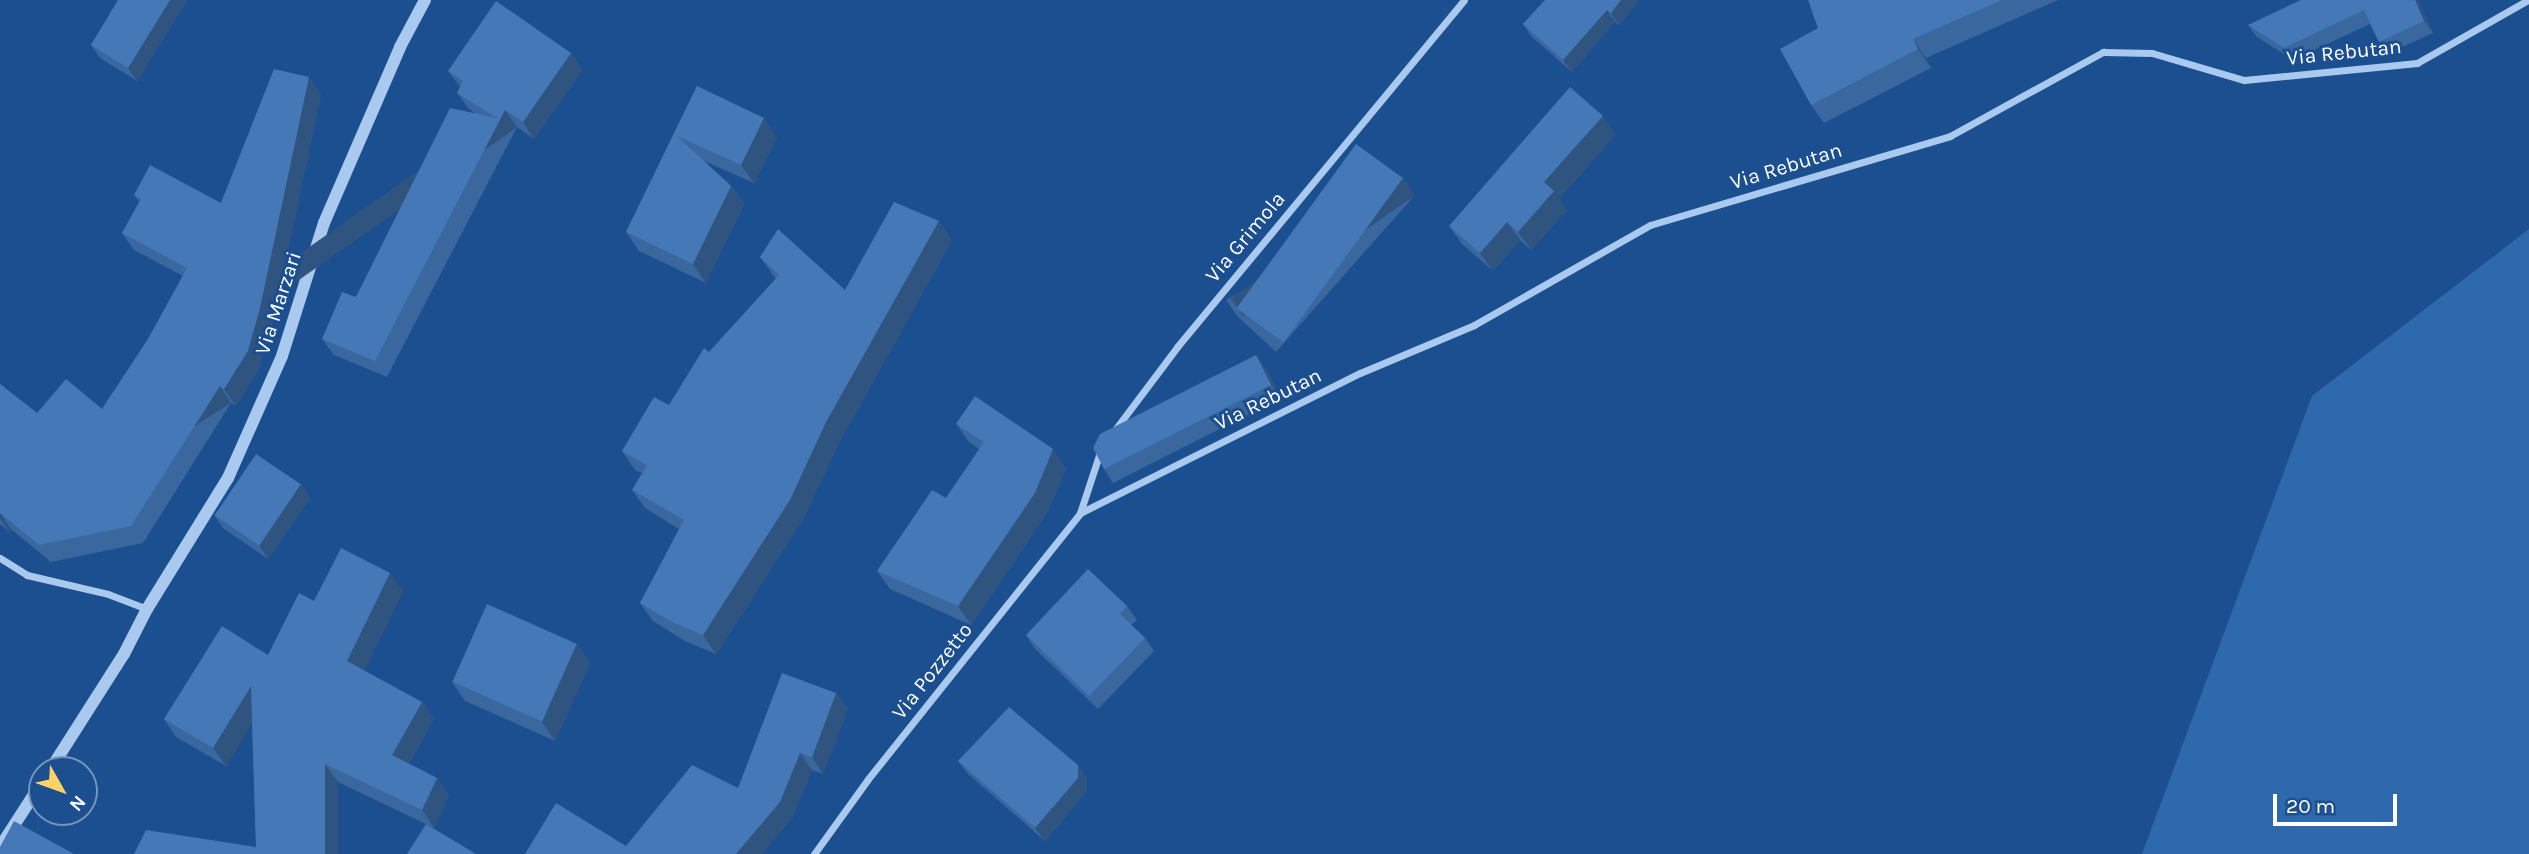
<!DOCTYPE html>
<style>
body{margin:0}
#map{position:relative;width:2529px;height:854px;overflow:hidden;background:#1b4f8f;font-family:Karla,sans-serif}
div>[style]{position:absolute}
.green>*{inset:0;background:#2e69ad}
.minor>*{height:7px;margin:-3.5px;padding:0 3.5px;transform-origin:3.5px;border-radius:3.5px;background:#a9c9ee}
.tertiary>*{height:12px;margin:-6px;padding:0 6px;transform-origin:6px;border-radius:6px;background:#a9c9ee}
.wall>*{inset:0;background:#3a679d}
.shaded-wall>*{inset:0;background:#305480;transform-origin:0 0}
.building>*{inset:0;background:#4478b7;transform-origin:0 0}
span{translate:-50% -50%;white-space:nowrap;text-align:center;line-height:1.15;-webkit-text-stroke:6px #1b4f8f;paint-order:stroke}
.street-label{font-size:21px;color:#fff}
.north{position:absolute;left:28px;top:756px;width:70px;height:70px;box-sizing:border-box;background:#1b4f8f;border:2px solid #7695bc;border-radius:50%;rotate:130deg;font-size:19px;font-weight:700;line-height:28px;text-align:center;color:#fff}
.north::after{content:'';display:block;margin:auto;width:24px;height:32px;background:#ffd166;clip-path:polygon(50% 0,100% 100%,50% 72%,0 100%)}
.scale{position:absolute;left:2273px;top:794px;width:124px;height:32px;box-sizing:border-box;border:4px solid #fff;border-top:0;padding-left:9px;font-size:21px;line-height:24px;white-space:nowrap;color:#fff;-webkit-text-stroke:5px #1b4f8f;paint-order:stroke}
</style>
<div id="map">
<div class="green">
<div style="clip-path:polygon(2529px 229px,2529px 854px,2142px 854px,2312px 396px)"></div>
</div>
<div class="minor">
<div style="left:1114px;top:431px;width:105px;rotate:-53.1deg"></div>
<div style="left:1177px;top:347px;width:450px;rotate:-50.4deg"></div>
<div style="left:1080px;top:513px;width:313px;rotate:-26.6deg"></div>
<div style="left:1360px;top:373px;width:124px;rotate:-22.8deg"></div>
<div style="left:1474px;top:325px;width:202px;rotate:-29.6deg"></div>
<div style="left:1650px;top:225px;width:313px;rotate:-16.5deg"></div>
<div style="left:1950px;top:136px;width:175px;rotate:-28.8deg"></div>
<div style="left:2103px;top:52px;width:49px;rotate:1.2deg"></div>
<div style="left:2152px;top:53px;width:96px;rotate:16.4deg"></div>
<div style="left:2244px;top:80px;width:174px;rotate:-5.6deg"></div>
<div style="left:2417px;top:63px;width:128px;rotate:-29.6deg"></div>
<div style="left:0;top:558px;width:32px;rotate:32deg"></div>
<div style="left:27px;top:575px;width:83px;rotate:13.2deg"></div>
<div style="left:108px;top:594px;width:42px;rotate:21deg"></div>
<div style="left:814px;top:854px;width:92px;rotate:-54.2deg"></div>
<div style="left:868px;top:779px;width:340px;rotate:-51.4deg"></div>
<div style="left:1080px;top:513px;width:67px;rotate:-71.8deg"></div>
</div>
<div class="tertiary">
<div style="left:50px;top:770px;width:138px;rotate:-57.5deg"></div>
<div style="left:124px;top:654px;width:51px;rotate:-62.9deg"></div>
<div style="left:147px;top:609px;width:154px;rotate:-58.3deg"></div>
<div style="left:228px;top:478px;width:133px;rotate:-66.1deg"></div>
<div style="left:282px;top:356px;width:139px;rotate:-72.5deg"></div>
<div style="left:324px;top:223px;width:192px;rotate:-66.6deg"></div>
<div style="left:400px;top:47px;width:53px;rotate:-62deg"></div>
<div style="left:0;top:847px;width:77px;rotate:-57.1deg"></div>
</div>
<div class="wall">
<div style="clip-path:polygon(118px 0,187px 0,137px 81px,100px 58px,91px 45px)"></div>
<div style="clip-path:polygon(1545px 0,1639px 0,1619px 25px,1615px 22px,1572px 72px,1531px 36px,1523px 24px)"></div>
<div style="clip-path:polygon(1809px 0,2058px 0,1926px 58px,1931px 68px,1824px 123px,1811px 105px,1818px 28px)"></div>
<div style="clip-path:polygon(2301px 0,2418px 0,2433px 33px,2387px 54px,2379px 42px,2370px 24px,2293px 60px,2257px 37px,2248px 25px)"></div>
<div style="clip-path:polygon(571px 53px,582px 70px,534px 139px,517px 127px,387px 377px,334px 355px,322px 339px,356px 297px,475px 113px,469px 109px,457px 93px,460px 87px,448px 71px)"></div>
<div style="clip-path:polygon(697px 86px,777px 137px,754px 183px,704px 161px,731px 186px,744px 204px,706px 283px,639px 251px,626px 232px)"></div>
<div style="clip-path:polygon(321px 94px,272px 325px,259px 368px,236px 406px,231px 403px,143px 543px,51px 562px,11px 529px,9px 532px,0 524px,0 384px,37px 413px,102px 409px,148px 339px,183px 276px,134px 250px,122px 233px,139px 202px,134px 195px,221px 203px)"></div>
<div style="clip-path:polygon(1616px 134px,1559px 199px,1567px 210px,1531px 250px,1520px 240px,1493px 271px,1462px 244px,1449px 226px)"></div>
<div style="clip-path:polygon(1415px 195px,1276px 352px,1237px 316px,1226px 300px)"></div>
<div style="clip-path:polygon(952px 240px,840px 441px,803px 519px,716px 654px,685px 641px,653px 621px,640px 603px,679px 529px,645px 508px,632px 490px,642px 473px,635px 470px,622px 451px,669px 405px,709px 352px,776px 279px,760px 257px,845px 290px)"></div>
<div style="clip-path:polygon(1256px 355px,1266px 369px,1281px 398px,1113px 483px,1104px 469px)"></div>
<div style="clip-path:polygon(956px 424px,1066px 468px,1048px 511px,971px 625px,890px 589px,877px 571px,946px 498px,979px 449px,969px 442px)"></div>
<div style="clip-path:polygon(301px 484px,310px 498px,268px 559px,223px 528px,214px 515px)"></div>
<div style="clip-path:polygon(403px 591px,364px 671px,422px 702px,434px 719px,409px 764px,437px 778px,449px 796px,434px 828px,338px 782px,256px 847px,252px 722px,226px 766px,176px 737px,164px 719px,268px 655px,314px 601px)"></div>
<div style="clip-path:polygon(1127px 606px,1137px 620px,1131px 625px,1145px 638px,1154px 651px,1098px 709px,1035px 649px,1026px 635px)"></div>
<div style="clip-path:polygon(577px 644px,590px 663px,555px 741px,465px 701px,452px 682px)"></div>
<div style="clip-path:polygon(836px 693px,848px 709px,823px 774px,812px 770px,792px 819px,626px 846px,738px 788px)"></div>
<div style="clip-path:polygon(958px 761px,1078px 765px,1087px 778px,1087px 791px,1045px 841px,968px 774px)"></div>
</div>
<div class="shaded-wall">
<div style="clip-path:polygon(170px 0,187px 0,137px 81px,128px 68px)"></div>
<div style="clip-path:polygon(1621px 0,1639px 0,1619px 25px,1611px 13px)"></div>
<div style="clip-path:polygon(2415px 0,2418px 0,2433px 33px,2424px 21px)"></div>
<div style="clip-path:polygon(1607px 10px,1615px 22px,1572px 72px,1563px 60px)"></div>
<div style="clip-path:polygon(1913px 39px,1926px 58px,1931px 68px,1918px 49px)"></div>
<div style="clip-path:polygon(571px 53px,582px 70px,534px 139px,523px 122px)"></div>
<div style="clip-path:polygon(309px 77px,321px 94px,272px 325px,259px 368px,236px 406px,224px 389px)"></div>
<div style="left:505px;top:110px;width:21px;height:283px;rotate:55deg"></div>
<div style="clip-path:polygon(1603px 116px,1616px 134px,1559px 199px,1567px 210px,1531px 250px,1518px 232px,1544px 182px)"></div>
<div style="clip-path:polygon(764px 118px,777px 137px,754px 183px,741px 165px)"></div>
<div style="left:1403px;top:178px;width:21px;height:210px;rotate:55deg"></div>
<div style="clip-path:polygon(731px 186px,744px 204px,706px 283px,693px 264px)"></div>
<div style="clip-path:polygon(939px 221px,952px 240px,840px 441px,803px 519px,716px 654px,703px 635px,826px 422px)"></div>
<div style="clip-path:polygon(1507px 222px,1520px 240px,1493px 271px,1480px 253px)"></div>
<div style="clip-path:polygon(1256px 355px,1266px 369px,1281px 398px,1271px 385px)"></div>
<div style="left:220px;top:386px;width:20px;height:166px;rotate:57deg"></div>
<div style="clip-path:polygon(1053px 449px,1066px 468px,1048px 511px,971px 625px,958px 606px)"></div>
<div style="clip-path:polygon(301px 484px,310px 498px,268px 559px,259px 545px)"></div>
<div style="clip-path:polygon(0 513px,11px 529px,9px 532px,0 519px)"></div>
<div style="clip-path:polygon(390px 573px,403px 591px,360px 679px,347px 661px)"></div>
<div style="clip-path:polygon(577px 644px,590px 663px,555px 741px,542px 722px)"></div>
<div style="clip-path:polygon(251px 686px,264px 704px,226px 766px,213px 748px)"></div>
<div style="clip-path:polygon(836px 693px,848px 709px,823px 774px,812px 757px)"></div>
<div style="clip-path:polygon(422px 702px,434px 719px,404px 773px,392px 755px)"></div>
<div style="clip-path:polygon(800px 753px,812px 770px,792px 819px,762px 854px,736px 854px)"></div>
<div style="clip-path:polygon(325px 764px,338px 782px,338px 854px,325px 854px)"></div>
<div style="clip-path:polygon(1078px 765px,1087px 778px,1087px 791px,1045px 841px,1035px 828px)"></div>
<div style="clip-path:polygon(437px 778px,449px 796px,434px 828px,422px 810px)"></div>
</div>
<div class="building">
<div style="clip-path:polygon(118px 0,170px 0,128px 68px,91px 45px)"></div>
<div style="clip-path:polygon(1545px 0,1621px 0,1611px 13px,1607px 10px,1563px 60px,1523px 24px)"></div>
<div style="clip-path:polygon(1808px 0,2002px 0,1913px 39px,1918px 49px,1811px 105px,1780px 49px,1818px 28px)"></div>
<div style="clip-path:polygon(2301px 0,2415px 0,2424px 21px,2379px 42px,2364px 10px,2284px 48px,2248px 25px)"></div>
<div style="clip-path:polygon(496px 1px,571px 53px,523px 122px,505px 110px,375px 361px,322px 339px,342px 292px,356px 297px,450px 108px,497px 118px,457px 93px,463px 81px,448px 71px)"></div>
<div style="clip-path:polygon(274px 69px,309px 77px,260px 308px,248px 351px,224px 389px,220px 386px,131px 526px,39px 545px,0 513px,0 384px,37px 413px,66px 379px,102px 409px,148px 339px,187px 268px,122px 233px,141px 199px,134px 195px,150px 165px,221px 203px)"></div>
<div style="clip-path:polygon(697px 86px,764px 118px,741px 165px,677px 136px,731px 186px,693px 264px,626px 232px)"></div>
<div style="clip-path:polygon(1570px 87px,1603px 116px,1544px 182px,1554px 191px,1518px 232px,1507px 222px,1480px 253px,1449px 226px)"></div>
<div style="left:1356px;top:144px;width:58px;height:203px;rotate:36deg"></div>
<div style="clip-path:polygon(894px 202px,939px 221px,826px 422px,790px 500px,703px 635px,672px 622px,640px 603px,684px 520px,632px 490px,647px 465px,622px 451px,654px 397px,669px 405px,704px 348px,709px 352px,779px 275px,760px 257px,778px 229px,845px 290px)"></div>
<div style="clip-path:polygon(1256px 355px,1271px 385px,1104px 469px,1093px 448px,1100px 434px)"></div>
<div style="clip-path:polygon(975px 396px,1053px 449px,1035px 493px,958px 606px,877px 571px,932px 490px,946px 498px,984px 442px,956px 424px)"></div>
<div style="left:256px;top:454px;width:54px;height:74px;rotate:34deg"></div>
<div style="clip-path:polygon(341px 548px,390px 573px,347px 661px,422px 702px,392px 755px,437px 778px,422px 810px,325px 764px,325px 854px,134px 854px,146px 830px,256px 847px,251px 686px,213px 748px,164px 719px,222px 626px,268px 655px,299px 593px,314px 601px)"></div>
<div style="clip-path:polygon(1088px 569px,1127px 606px,1120px 614px,1145px 638px,1089px 696px,1026px 635px)"></div>
<div style="left:487px;top:604px;width:98px;height:85px;rotate:24deg"></div>
<div style="clip-path:polygon(782px 673px,836px 693px,812px 757px,800px 753px,780px 802px,736px 854px,525px 854px,556px 803px,626px 846px,692px 765px,738px 788px)"></div>
<div style="clip-path:polygon(1009px 707px,1078px 765px,1078px 778px,1035px 828px,958px 761px)"></div>
<div style="clip-path:polygon(14px 821px,74px 854px,0 854px,0 847px)"></div>
<div style="clip-path:polygon(426px 824px,476px 854px,407px 854px)"></div>
</div>
<div class="street-label">
<span style="left:2344px;top:52px;rotate:-6deg">Via Rebutan</span>
<span style="left:1786px;top:166px;rotate:-17deg">Via Rebutan</span>
<span style="left:1245px;top:237px;rotate:-50deg">Via Grimola</span>
<span style="left:278px;top:303px;rotate:-72deg">Via Marzari</span>
<span style="left:1268px;top:399px;rotate:-26deg">Via Rebutan</span>
<span style="left:932px;top:671px;rotate:-52deg">Via Pozzetto</span>
</div>
<div class="north">N</div>
<div class="scale">20 m</div>
</div>
